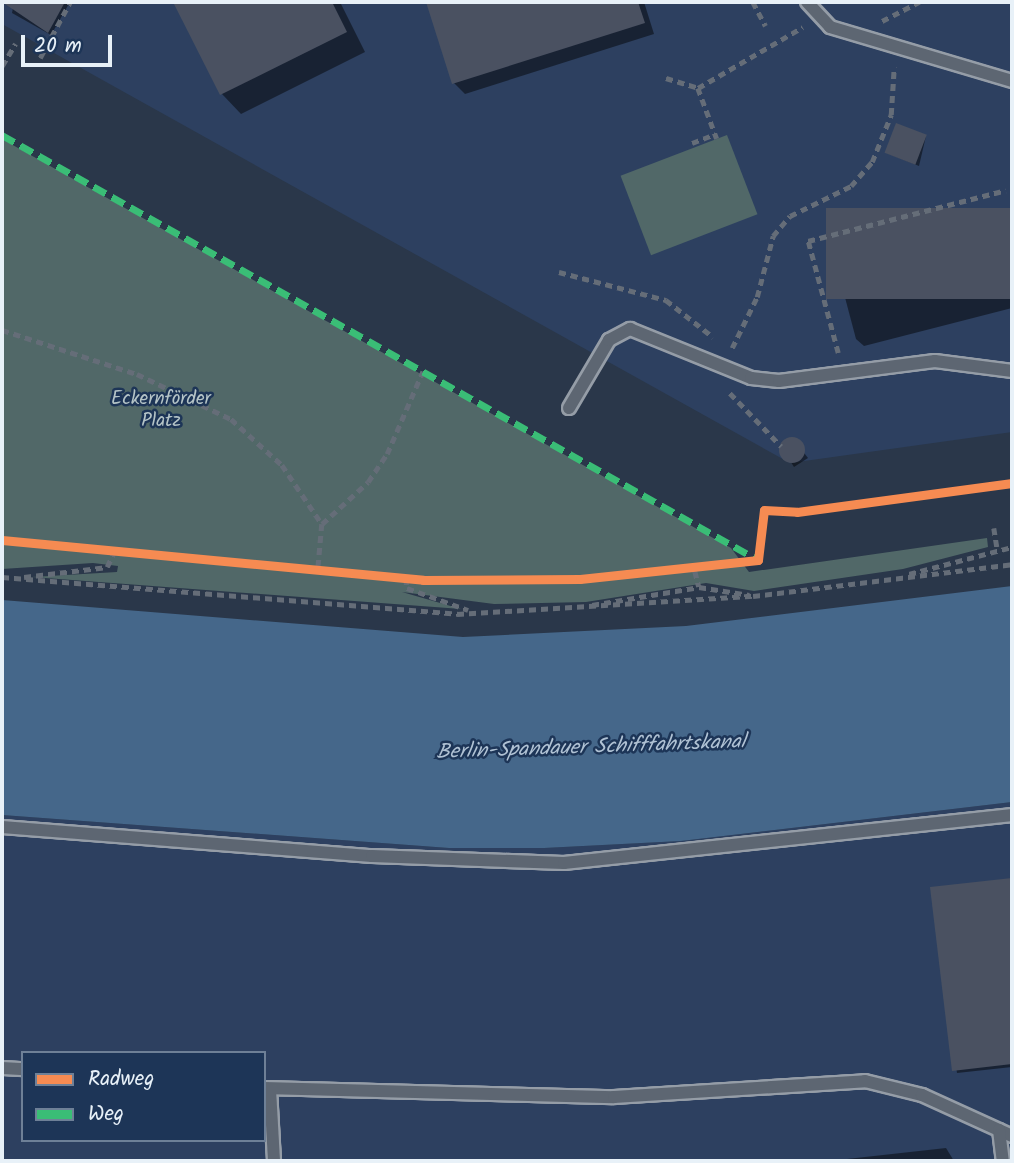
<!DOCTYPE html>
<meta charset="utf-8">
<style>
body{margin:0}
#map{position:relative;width:1014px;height:1163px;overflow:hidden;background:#2a374a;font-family:Kalam,sans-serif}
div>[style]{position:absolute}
.built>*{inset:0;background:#2d4060}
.green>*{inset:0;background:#516868;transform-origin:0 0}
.water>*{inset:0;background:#45678a}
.shadow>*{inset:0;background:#0007}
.building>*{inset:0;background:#4a5161;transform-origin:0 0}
.round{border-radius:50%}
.path>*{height:4.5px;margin-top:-2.25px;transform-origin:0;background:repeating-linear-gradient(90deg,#656d78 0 7px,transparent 0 12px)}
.roads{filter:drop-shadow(2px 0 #959da7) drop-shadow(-2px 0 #959da7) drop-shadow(0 2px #959da7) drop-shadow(0 -2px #959da7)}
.service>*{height:12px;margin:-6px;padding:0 6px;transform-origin:6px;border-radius:6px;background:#5d6672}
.quiet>*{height:7px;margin-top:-3.5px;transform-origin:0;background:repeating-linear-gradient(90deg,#3abd76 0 14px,transparent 0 21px)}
.cycleway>*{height:9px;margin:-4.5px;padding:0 4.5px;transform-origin:4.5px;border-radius:4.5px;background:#f68b52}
span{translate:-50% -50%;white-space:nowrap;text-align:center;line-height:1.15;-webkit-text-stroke:5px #1d3557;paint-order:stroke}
.park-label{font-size:19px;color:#b5c4c7}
.water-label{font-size:21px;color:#b0c2d4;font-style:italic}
.frame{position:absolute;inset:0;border:4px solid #e8f1f8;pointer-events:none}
.legend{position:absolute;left:21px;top:1051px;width:245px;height:91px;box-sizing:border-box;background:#1d3557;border:2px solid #6e8097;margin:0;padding:9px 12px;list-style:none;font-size:21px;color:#e8f1f8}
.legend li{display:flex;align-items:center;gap:14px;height:35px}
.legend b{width:35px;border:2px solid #6e8097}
.scale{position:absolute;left:21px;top:35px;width:91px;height:32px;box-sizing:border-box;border:4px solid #e8f1f8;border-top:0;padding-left:9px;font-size:21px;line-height:24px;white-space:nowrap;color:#e8f1f8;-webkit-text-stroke:5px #1d3557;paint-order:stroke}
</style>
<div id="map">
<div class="built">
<div style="clip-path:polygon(2px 2px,1012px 2px,1012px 432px,790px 463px,2px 24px)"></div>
<div style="clip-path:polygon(evenodd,1012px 802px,1012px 1161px,2px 1161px,2px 815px,449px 848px,544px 848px,681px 841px,1012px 802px,23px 1053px,264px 1053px,264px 1140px,23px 1140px,23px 1053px)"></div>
</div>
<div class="green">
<div style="left:727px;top:135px;width:85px;height:114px;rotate:69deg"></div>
<div style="clip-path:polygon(2px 139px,731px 548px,749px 572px,987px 538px,988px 547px,903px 569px,754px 591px,706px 583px,586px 602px,494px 604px,402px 592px,461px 609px,32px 577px,117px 572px,118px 566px,93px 563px,2px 569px)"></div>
</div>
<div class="water">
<div style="clip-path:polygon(1012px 586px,1012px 802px,681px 841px,544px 848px,449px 848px,2px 815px,2px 600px,463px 637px,686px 626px)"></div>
</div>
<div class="shadow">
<div style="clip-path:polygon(14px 2px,70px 2px,51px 35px,12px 13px)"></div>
<div style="clip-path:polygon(175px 2px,340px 2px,365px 52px,241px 114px,222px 94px)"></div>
<div style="clip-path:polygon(428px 2px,644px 2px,654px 34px,465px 94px,454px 83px)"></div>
<div style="clip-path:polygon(926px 136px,919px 166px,887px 153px)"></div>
<div style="clip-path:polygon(1012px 210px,1012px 308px,864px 346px,856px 339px,834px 256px)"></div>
<div style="clip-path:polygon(794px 440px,808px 458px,794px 467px,782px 448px)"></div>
<div style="clip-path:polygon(1012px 880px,1012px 1067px,957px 1073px,932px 889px)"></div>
<div style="clip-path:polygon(946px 1148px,954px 1161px,829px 1161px)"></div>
</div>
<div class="building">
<div style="clip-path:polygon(2px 2px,65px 2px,48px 33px)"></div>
<div style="clip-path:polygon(173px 2px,332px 2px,347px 32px,220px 95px)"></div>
<div style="clip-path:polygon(426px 2px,638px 2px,645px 23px,452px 84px)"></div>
<div style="left:896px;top:123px;width:33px;height:32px;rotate:21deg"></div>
<div style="left:1012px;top:208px;width:91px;height:186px;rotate:90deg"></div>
<div class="round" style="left:779px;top:437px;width:26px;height:26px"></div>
<div style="clip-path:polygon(1012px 878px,1012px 1064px,952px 1071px,930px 887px)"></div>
</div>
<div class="path">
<div style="left:753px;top:2px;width:27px;rotate:62deg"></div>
<div style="left:882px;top:21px;width:42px;rotate:-27.2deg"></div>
<div style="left:40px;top:58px;width:64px;rotate:-61.8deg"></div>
<div style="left:2px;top:66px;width:26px;rotate:-59deg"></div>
<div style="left:666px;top:78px;width:34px;rotate:17deg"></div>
<div style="left:698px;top:88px;width:54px;rotate:69.6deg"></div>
<div style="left:698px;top:88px;width:121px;rotate:-30.2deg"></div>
<div style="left:692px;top:143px;width:25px;rotate:-21deg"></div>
<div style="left:559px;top:272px;width:111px;rotate:14.7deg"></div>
<div style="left:666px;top:300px;width:60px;rotate:38.2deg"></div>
<div style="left:2px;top:330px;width:142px;rotate:18.1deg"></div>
<div style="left:137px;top:374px;width:104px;rotate:25.6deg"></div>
<div style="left:231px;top:419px;width:69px;rotate:42deg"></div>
<div style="left:282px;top:465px;width:71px;rotate:55.9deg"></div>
<div style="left:322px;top:524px;width:46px;rotate:95deg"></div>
<div style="left:732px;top:348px;width:57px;rotate:-63.9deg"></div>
<div style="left:757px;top:297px;width:63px;rotate:-75.3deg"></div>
<div style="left:773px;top:236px;width:26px;rotate:-50deg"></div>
<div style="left:790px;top:216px;width:68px;rotate:-26.2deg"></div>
<div style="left:851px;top:186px;width:32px;rotate:-49deg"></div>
<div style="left:872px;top:162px;width:51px;rotate:-68deg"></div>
<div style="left:891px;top:115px;width:48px;rotate:-86.4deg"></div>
<div style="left:838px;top:353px;width:116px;rotate:-105deg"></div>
<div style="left:808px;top:241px;width:204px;rotate:-14.4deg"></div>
<div style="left:730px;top:393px;width:74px;rotate:46.1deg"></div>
<div style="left:322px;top:524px;width:62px;rotate:-42.4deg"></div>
<div style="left:368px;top:482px;width:34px;rotate:-56deg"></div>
<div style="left:387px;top:454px;width:90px;rotate:-66.6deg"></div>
<div style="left:994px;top:528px;width:19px;rotate:81deg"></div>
<div style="left:2px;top:540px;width:423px;rotate:5.4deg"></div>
<div style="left:423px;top:580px;width:157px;rotate:-0.4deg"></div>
<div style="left:580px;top:579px;width:179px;rotate:-6.1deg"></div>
<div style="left:695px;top:571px;width:16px;rotate:76deg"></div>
<div style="left:909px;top:574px;width:106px;rotate:-14.7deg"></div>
<div style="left:2px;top:577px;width:457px;rotate:4.6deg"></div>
<div style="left:457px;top:614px;width:297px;rotate:-3.5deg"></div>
<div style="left:753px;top:596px;width:261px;rotate:-7deg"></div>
<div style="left:24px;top:577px;width:84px;rotate:-6.9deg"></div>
<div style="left:107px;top:567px;width:17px;rotate:-65deg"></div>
<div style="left:406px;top:578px;width:10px;rotate:84deg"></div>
<div style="left:407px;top:588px;width:65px;rotate:19.8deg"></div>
<div style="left:592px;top:605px;width:109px;rotate:-9.5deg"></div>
<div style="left:699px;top:587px;width:51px;rotate:9.1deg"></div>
</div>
<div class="roads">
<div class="service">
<div style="left:807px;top:2px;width:34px;rotate:47deg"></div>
<div style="left:830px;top:27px;width:190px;rotate:16.5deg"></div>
<div style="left:569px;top:408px;width:79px;rotate:-59.5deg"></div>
<div style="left:609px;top:340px;width:24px;rotate:-28deg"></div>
<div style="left:630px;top:329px;width:131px;rotate:22deg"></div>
<div style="left:751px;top:378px;width:28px;rotate:6deg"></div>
<div style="left:779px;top:381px;width:157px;rotate:-7.3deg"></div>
<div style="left:935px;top:361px;width:78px;rotate:7.4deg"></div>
<div style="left:2px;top:827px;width:371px;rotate:4.5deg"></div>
<div style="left:372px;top:856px;width:192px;rotate:2.1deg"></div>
<div style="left:564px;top:863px;width:451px;rotate:-6.1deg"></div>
<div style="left:2px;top:1068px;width:21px;rotate:3deg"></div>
<div style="left:264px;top:1088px;width:350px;rotate:1.5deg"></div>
<div style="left:614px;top:1097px;width:252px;rotate:-3.6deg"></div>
<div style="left:865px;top:1081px;width:59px;rotate:13.8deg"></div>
<div style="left:922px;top:1095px;width:99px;rotate:24.5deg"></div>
<div style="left:270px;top:1089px;width:72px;rotate:86.8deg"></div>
<div style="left:999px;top:1130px;width:31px;rotate:83deg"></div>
</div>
</div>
<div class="quiet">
<div style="left:2px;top:135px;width:864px;rotate:29.33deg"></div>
</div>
<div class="cycleway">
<div style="left:2px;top:540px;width:423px;rotate:5.4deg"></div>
<div style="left:423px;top:580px;width:157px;rotate:-0.4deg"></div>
<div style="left:580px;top:579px;width:179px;rotate:-6.1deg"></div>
<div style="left:758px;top:560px;width:50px;rotate:-83.2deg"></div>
<div style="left:764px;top:510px;width:33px;rotate:3deg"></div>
<div style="left:797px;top:512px;width:217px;rotate:-7.7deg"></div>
</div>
<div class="park-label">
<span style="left:161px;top:411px">Eckernförder<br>Platz</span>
</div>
<div class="water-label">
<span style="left:591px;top:748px;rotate:-2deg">Berlin-Spandauer Schifffahrtskanal</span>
</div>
<div class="frame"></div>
<ul class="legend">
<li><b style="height:9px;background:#f68b52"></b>Radweg</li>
<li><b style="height:9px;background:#3abd76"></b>Weg</li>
</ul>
<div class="scale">20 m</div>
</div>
